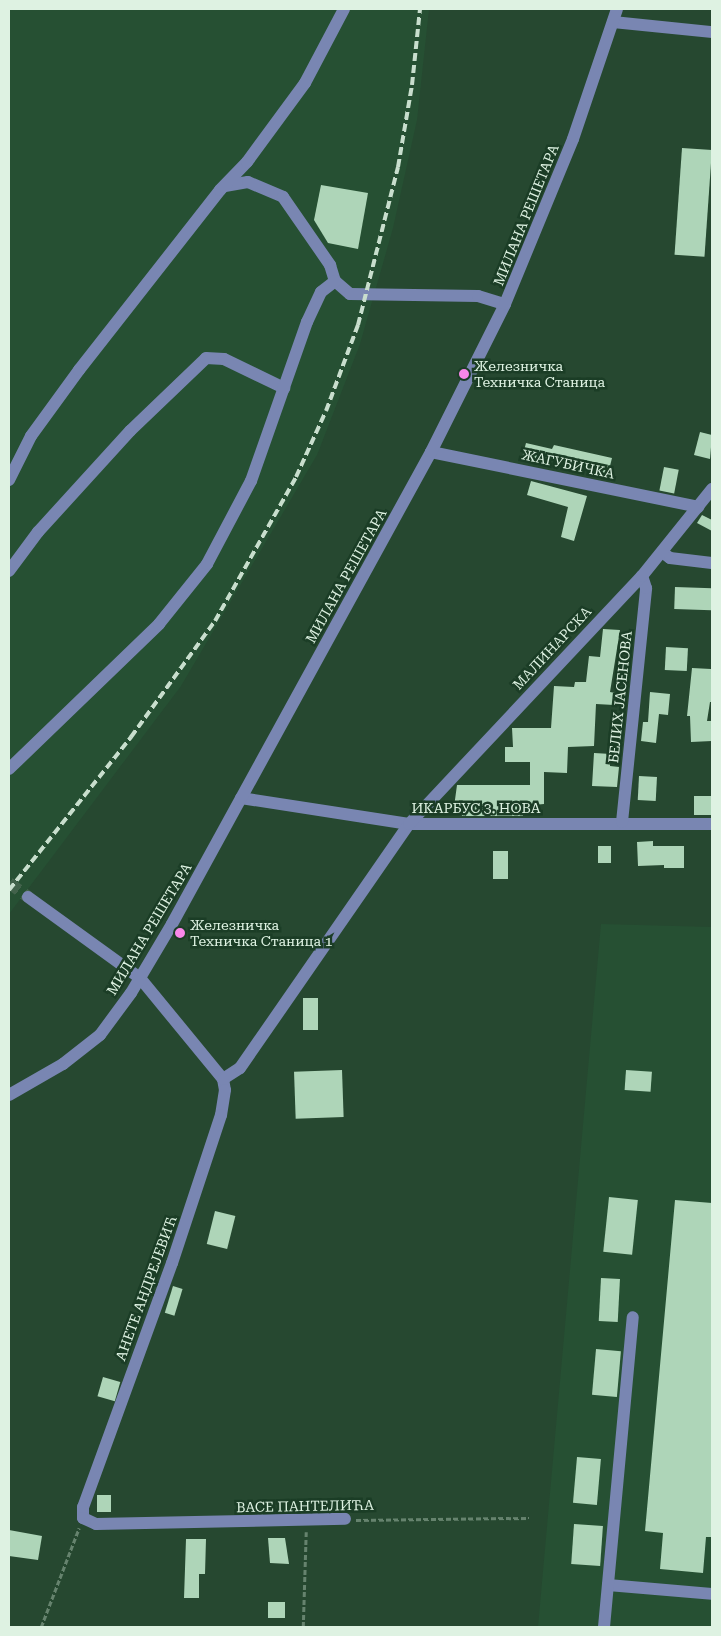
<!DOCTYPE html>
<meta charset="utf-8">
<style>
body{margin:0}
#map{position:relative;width:721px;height:1636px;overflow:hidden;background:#264830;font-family:"Roboto Serif",serif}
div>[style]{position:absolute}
.built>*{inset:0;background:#265033}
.building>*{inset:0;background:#aed5b8;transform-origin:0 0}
.minor-tunnel>*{height:12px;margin-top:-6px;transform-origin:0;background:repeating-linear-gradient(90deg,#42624b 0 12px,transparent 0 18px)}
.path>*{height:2.5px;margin-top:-1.25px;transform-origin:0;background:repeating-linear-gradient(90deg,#66836e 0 5px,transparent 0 7.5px)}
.minor>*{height:12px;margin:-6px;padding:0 6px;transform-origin:6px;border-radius:6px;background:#7986b2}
.rail>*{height:4px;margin-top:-2px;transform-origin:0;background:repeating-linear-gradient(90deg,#c8decd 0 8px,transparent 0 12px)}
.dots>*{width:14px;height:14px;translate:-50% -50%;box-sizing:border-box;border:2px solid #1b3d26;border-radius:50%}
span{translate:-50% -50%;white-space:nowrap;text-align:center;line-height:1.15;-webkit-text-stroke:5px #1b3d26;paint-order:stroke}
.street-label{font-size:14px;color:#def2e2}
.poi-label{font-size:14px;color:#def2e2}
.left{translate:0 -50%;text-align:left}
.frame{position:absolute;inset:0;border:10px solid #def2e2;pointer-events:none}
</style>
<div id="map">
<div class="built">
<div style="clip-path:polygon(9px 9px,429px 9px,417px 120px,393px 228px,360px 344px,317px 455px,181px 686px,9px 914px)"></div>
<div style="clip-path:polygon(601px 924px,712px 927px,712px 1627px,538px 1627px)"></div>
</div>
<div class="building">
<div style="left:682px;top:148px;width:30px;height:107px;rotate:4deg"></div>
<div style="clip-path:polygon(321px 185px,368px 193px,358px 249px,328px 243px,314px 220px)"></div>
<div style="clip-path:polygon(700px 432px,712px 435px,710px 459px,694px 455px)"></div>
<div style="clip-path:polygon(526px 443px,552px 449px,554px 445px,612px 458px,608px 474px,547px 458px,545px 464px,522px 458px)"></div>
<div style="left:664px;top:467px;width:15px;height:24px;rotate:11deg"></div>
<div style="clip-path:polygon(531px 481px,587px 496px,574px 541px,561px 537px,568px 507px,527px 495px)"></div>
<div style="clip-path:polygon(702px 515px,712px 520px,712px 531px,697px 523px)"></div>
<div style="left:675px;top:587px;width:37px;height:22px;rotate:2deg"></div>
<div style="clip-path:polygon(603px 629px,620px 630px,610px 692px,615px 693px,614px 705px,596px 704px,594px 746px,568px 747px,567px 773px,544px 772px,544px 804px,523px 806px,523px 816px,462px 816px,461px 807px,454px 807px,457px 785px,530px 785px,530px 762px,505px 762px,505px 747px,513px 747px,512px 728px,551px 728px,554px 686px,574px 687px,575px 682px,586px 682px,589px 656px,600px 657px)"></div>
<div style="left:666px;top:647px;width:22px;height:23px;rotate:3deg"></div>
<div style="clip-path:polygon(692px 668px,711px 669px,712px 702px,710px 702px,707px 721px,712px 721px,712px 741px,691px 742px,690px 716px,687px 716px)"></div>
<div style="clip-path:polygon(650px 692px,670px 694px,668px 715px,659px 714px,656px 743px,641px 741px,643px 722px,648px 722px)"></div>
<div style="clip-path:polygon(594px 753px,611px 754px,610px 766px,619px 767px,617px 787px,592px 786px)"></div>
<div style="left:639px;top:776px;width:18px;height:24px;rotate:3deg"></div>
<div style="left:712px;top:796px;width:19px;height:18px;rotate:90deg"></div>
<div style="clip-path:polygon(653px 841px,653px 846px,684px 846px,684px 868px,664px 868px,664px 865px,638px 866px,637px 842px)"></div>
<div style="left:598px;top:846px;width:13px;height:17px"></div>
<div style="left:493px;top:851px;width:15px;height:28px"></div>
<div style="left:303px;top:998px;width:15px;height:32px"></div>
<div style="left:342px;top:1070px;width:47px;height:48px;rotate:88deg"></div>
<div style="left:626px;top:1070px;width:26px;height:20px;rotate:4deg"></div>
<div style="left:609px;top:1197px;width:29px;height:55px;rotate:6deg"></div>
<div style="clip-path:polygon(675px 1200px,712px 1203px,712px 1537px,706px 1537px,703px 1573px,660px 1569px,663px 1533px,645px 1531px)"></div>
<div style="left:215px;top:1211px;width:21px;height:34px;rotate:14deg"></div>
<div style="left:601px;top:1278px;width:19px;height:43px;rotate:3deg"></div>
<div style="left:173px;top:1286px;width:10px;height:28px;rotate:17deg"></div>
<div style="left:596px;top:1349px;width:25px;height:46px;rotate:5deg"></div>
<div style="left:103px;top:1377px;width:18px;height:20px;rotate:16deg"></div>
<div style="left:577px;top:1457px;width:24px;height:46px;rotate:5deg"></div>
<div style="left:97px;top:1495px;width:14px;height:17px"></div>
<div style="left:574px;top:1524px;width:29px;height:40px;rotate:4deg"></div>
<div style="clip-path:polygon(9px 1530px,42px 1536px,38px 1560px,9px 1556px)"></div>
<div style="clip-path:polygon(268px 1538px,285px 1538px,289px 1564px,270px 1563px)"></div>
<div style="clip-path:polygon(186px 1539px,206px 1539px,205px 1574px,199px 1574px,199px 1598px,184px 1598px)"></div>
<div style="left:268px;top:1602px;width:17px;height:16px"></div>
</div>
<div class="minor-tunnel">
<div style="left:9px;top:883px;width:24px;rotate:36deg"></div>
</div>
<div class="path">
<div style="left:356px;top:1520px;width:173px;rotate:-0.7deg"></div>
<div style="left:41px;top:1627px;width:106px;rotate:-69deg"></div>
<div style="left:303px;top:1627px;width:95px;rotate:-88.2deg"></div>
</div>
<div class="minor">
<div style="left:613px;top:22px;width:100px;rotate:5.8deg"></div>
<div style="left:225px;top:186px;width:23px;rotate:-10deg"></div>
<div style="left:248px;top:182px;width:38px;rotate:23deg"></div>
<div style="left:283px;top:197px;width:83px;rotate:55.3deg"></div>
<div style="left:330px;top:265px;width:17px;rotate:73deg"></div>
<div style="left:335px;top:281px;width:20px;rotate:41deg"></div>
<div style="left:350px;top:294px;width:128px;rotate:0.9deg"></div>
<div style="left:478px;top:296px;width:28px;rotate:17deg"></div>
<div style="left:431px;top:452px;width:273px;rotate:11.6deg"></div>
<div style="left:9px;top:480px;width:49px;rotate:-63.4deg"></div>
<div style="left:31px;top:436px;width:82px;rotate:-54deg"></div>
<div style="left:79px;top:370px;width:229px;rotate:-51.9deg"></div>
<div style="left:220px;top:190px;width:39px;rotate:-46deg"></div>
<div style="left:247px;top:162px;width:98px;rotate:-53.7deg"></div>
<div style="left:305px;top:83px;width:84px;rotate:-62.2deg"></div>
<div style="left:662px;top:552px;width:10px;rotate:37deg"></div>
<div style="left:670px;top:558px;width:42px;rotate:6.8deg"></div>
<div style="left:9px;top:571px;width:49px;rotate:-53.4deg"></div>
<div style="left:38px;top:532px;width:137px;rotate:-47.7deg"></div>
<div style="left:130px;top:431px;width:105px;rotate:-43.8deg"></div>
<div style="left:206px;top:358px;width:18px;rotate:3deg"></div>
<div style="left:224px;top:359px;width:67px;rotate:25.8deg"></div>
<div style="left:9px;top:769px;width:209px;rotate:-44deg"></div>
<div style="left:159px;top:624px;width:77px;rotate:-51.3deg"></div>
<div style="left:207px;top:564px;width:94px;rotate:-62.1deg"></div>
<div style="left:251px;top:481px;width:169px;rotate:-70.6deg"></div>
<div style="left:307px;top:322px;width:33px;rotate:-65deg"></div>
<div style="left:321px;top:292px;width:18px;rotate:-38deg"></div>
<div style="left:241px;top:798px;width:170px;rotate:8.8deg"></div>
<div style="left:409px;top:824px;width:303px"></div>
<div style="left:622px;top:822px;width:235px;rotate:-84.1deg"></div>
<div style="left:646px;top:588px;width:13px;rotate:-108deg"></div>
<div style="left:28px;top:897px;width:138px;rotate:35.9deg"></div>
<div style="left:140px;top:978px;width:131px;rotate:50.6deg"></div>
<div style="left:223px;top:1079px;width:11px;rotate:80deg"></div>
<div style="left:225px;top:1090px;width:25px;rotate:99deg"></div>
<div style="left:221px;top:1115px;width:156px;rotate:108.3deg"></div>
<div style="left:172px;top:1263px;width:260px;rotate:110deg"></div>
<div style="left:83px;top:1507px;width:11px;rotate:90deg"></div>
<div style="left:83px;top:1518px;width:14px;rotate:25deg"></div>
<div style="left:96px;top:1524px;width:249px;rotate:-1.2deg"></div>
<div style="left:223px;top:1079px;width:20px;rotate:-33deg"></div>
<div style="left:240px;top:1068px;width:297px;rotate:-55.3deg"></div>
<div style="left:409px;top:824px;width:340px;rotate:-46.8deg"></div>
<div style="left:642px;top:576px;width:112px;rotate:-51.2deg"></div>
<div style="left:9px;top:1095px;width:62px;rotate:-29.9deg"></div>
<div style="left:63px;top:1064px;width:47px;rotate:-38.1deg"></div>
<div style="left:100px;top:1035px;width:52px;rotate:-53.6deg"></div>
<div style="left:131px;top:993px;width:80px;rotate:-59.3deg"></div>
<div style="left:172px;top:924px;width:538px;rotate:-61.25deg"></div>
<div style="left:431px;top:452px;width:165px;rotate:-63.4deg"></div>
<div style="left:505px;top:304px;width:178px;rotate:-67.6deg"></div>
<div style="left:573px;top:139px;width:137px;rotate:-71.3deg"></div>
<div style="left:608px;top:1585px;width:104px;rotate:4.9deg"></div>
<div style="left:604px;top:1627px;width:311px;rotate:-84.7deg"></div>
</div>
<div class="rail">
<div style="left:9px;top:890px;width:196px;rotate:-51.4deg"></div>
<div style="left:131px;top:737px;width:143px;rotate:-54.1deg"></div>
<div style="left:215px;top:621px;width:165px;rotate:-60.6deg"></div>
<div style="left:296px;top:477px;width:72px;rotate:-65.6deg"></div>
<div style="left:326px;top:411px;width:92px;rotate:-69.6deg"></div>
<div style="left:358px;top:325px;width:163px;rotate:-75.8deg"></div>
<div style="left:398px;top:167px;width:83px;rotate:-80.3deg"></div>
<div style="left:412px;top:85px;width:76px;rotate:-84deg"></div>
</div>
<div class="dots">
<div style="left:464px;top:374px;background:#f987e9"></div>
<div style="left:180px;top:933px;background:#f987e9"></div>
</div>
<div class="street-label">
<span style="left:526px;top:215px;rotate:-68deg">МИЛАНА РЕШЕТАРА</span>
<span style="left:568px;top:464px;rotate:12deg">ЖАГУБИЧКА</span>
<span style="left:346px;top:576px;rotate:-61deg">МИЛАНА РЕШЕТАРА</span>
<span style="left:552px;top:648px;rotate:-47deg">МАЛИНАРСКА</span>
<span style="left:620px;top:697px;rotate:-84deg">БЕЛИХ ЈАСЕНОВА</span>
<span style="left:476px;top:808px">ИКАРБУС 3. НОВА</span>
<span style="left:149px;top:929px;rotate:-59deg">МИЛАНА РЕШЕТАРА</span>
<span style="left:146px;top:1288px;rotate:-70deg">АНЕТЕ АНДРЕЈЕВИЋ</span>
<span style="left:305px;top:1506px;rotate:-1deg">ВАСЕ ПАНТЕЛИЋА</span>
</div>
<div class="poi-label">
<span class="left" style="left:474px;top:374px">Железничка<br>Техничка Станица</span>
<span class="left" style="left:190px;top:933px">Железничка<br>Техничка Станица 1</span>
</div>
<div class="frame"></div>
</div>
